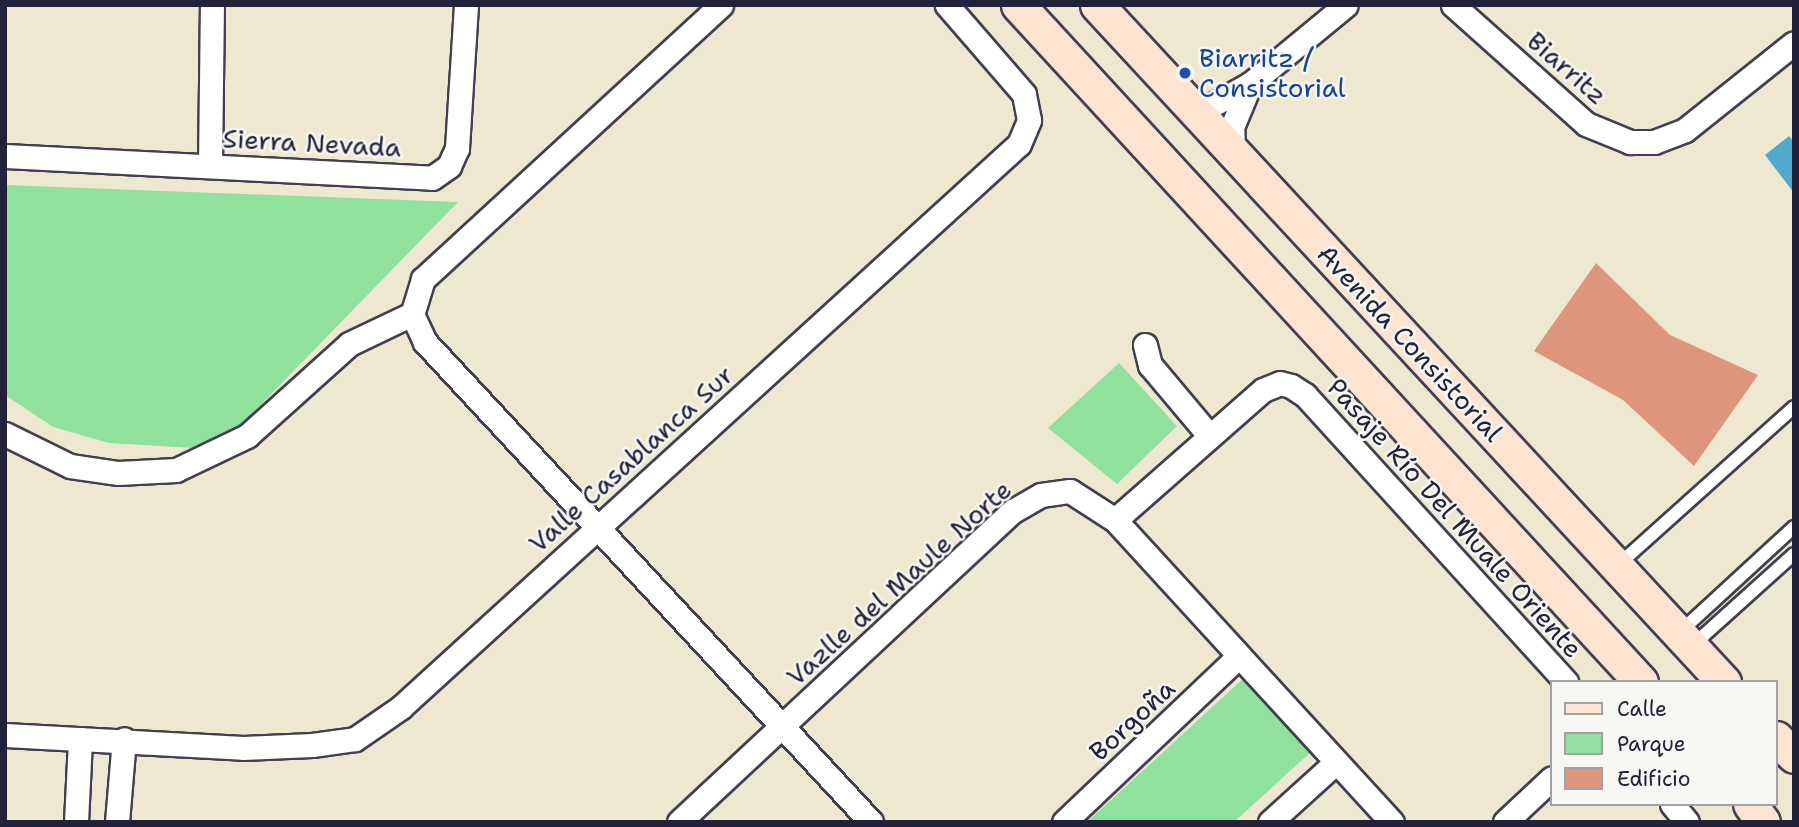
<!DOCTYPE html>
<meta charset="utf-8">
<style>
body{margin:0}
#map{position:relative;width:1799px;height:827px;overflow:hidden;background:#efe8d1;font-family:"Shantell Sans",sans-serif}
div>[style]{position:absolute}
.green>*{inset:0;background:#90e09e}
.water>*{inset:0;background:#4faacd}
.building>*{inset:0;background:#dd967c}
.roads{filter:drop-shadow(2px 0 #414052) drop-shadow(-2px 0 #414052) drop-shadow(0 2px #414052) drop-shadow(0 -2px #414052)}
.service>*{height:12px;margin:-6px;padding:0 6px;transform-origin:6px;border-radius:6px;background:#fff}
.minor>*{height:23px;margin:-11.5px;padding:0 11.5px;transform-origin:11.5px;border-radius:11.5px;background:#fff}
.secondary>*{height:33px;margin:-16.5px;padding:0 16.5px;transform-origin:16.5px;border-radius:16.5px;background:#fde4d1}
.dots>*{width:19px;height:19px;translate:-50% -50%;box-sizing:border-box;border:4px solid #f6f6f2;border-radius:50%}
span{translate:-50% -50%;white-space:nowrap;text-align:center;line-height:1.15;-webkit-text-stroke:5px #f6f6f2;paint-order:stroke}
.transit-label{font-size:26px;color:#164399}
.left{translate:0 -50%;text-align:left}
.street-label{font-size:26px;color:#22223b}
.frame{position:absolute;inset:0;border:7px solid #22223b;pointer-events:none}
.legend{position:absolute;left:1550px;top:680px;width:228px;height:126px;box-sizing:border-box;background:#f6f6f2;border:2px solid #a1a1a9;margin:0;padding:9px 12px;list-style:none;font-size:21px;color:#22223b}
.legend li{display:flex;align-items:center;gap:14px;height:35px}
.legend b{width:35px;border:2px solid #a1a1a9}
</style>
<div id="map">
<div class="green">
<div style="clip-path:polygon(5px 185px,458px 202px,239px 427px,194px 448px,109px 443px,53px 427px,5px 395px)"></div>
<div style="clip-path:polygon(1119px 363px,1177px 426px,1117px 484px,1048px 428px)"></div>
<div style="clip-path:polygon(1244px 678px,1312px 751px,1234px 822px,1087px 822px)"></div>
</div>
<div class="water">
<div style="clip-path:polygon(1789px 136px,1794px 142px,1794px 193px,1765px 155px)"></div>
</div>
<div class="building">
<div style="clip-path:polygon(1596px 263px,1670px 335px,1758px 375px,1694px 466px,1623px 400px,1534px 351px)"></div>
</div>
<div class="roads">
<div class="service">
<div style="left:1617px;top:566px;width:238px;rotate:-41.9deg"></div>
<div style="left:1681px;top:631px;width:154px;rotate:-42.6deg"></div>
<div style="left:1693px;top:645px;width:136px;rotate:-42deg"></div>
</div>
<div class="minor">
<div style="left:721px;top:5px;width:405px;rotate:137.4deg"></div>
<div style="left:423px;top:279px;width:37px;rotate:107deg"></div>
<div style="left:412px;top:314px;width:31px;rotate:65deg"></div>
<div style="left:425px;top:342px;width:655px;rotate:47.1deg"></div>
<div style="left:1453px;top:5px;width:178px;rotate:41.8deg"></div>
<div style="left:1586px;top:124px;width:48px;rotate:22.2deg"></div>
<div style="left:1630px;top:142px;width:24px"></div>
<div style="left:1654px;top:142px;width:33px;rotate:-21deg"></div>
<div style="left:1685px;top:130px;width:139px;rotate:-38.6deg"></div>
<div style="left:1194px;top:108px;width:20px;rotate:-11deg"></div>
<div style="left:1214px;top:104px;width:41px;rotate:-29.1deg"></div>
<div style="left:1250px;top:84px;width:124px;rotate:-39.5deg"></div>
<div style="left:1233px;top:150px;width:23px;rotate:-92deg"></div>
<div style="left:1232px;top:127px;width:47px;rotate:-67.3deg"></div>
<div style="left:5px;top:156px;width:428px;rotate:2.9deg"></div>
<div style="left:432px;top:178px;width:21px;rotate:-35deg"></div>
<div style="left:449px;top:166px;width:20px;rotate:-66deg"></div>
<div style="left:457px;top:148px;width:143px;rotate:-86.4deg"></div>
<div style="left:210px;top:165px;width:160px;rotate:-89.3deg"></div>
<div style="left:1145px;top:345px;width:21px;rotate:76deg"></div>
<div style="left:1150px;top:365px;width:90px;rotate:50deg"></div>
<div style="left:5px;top:434px;width:72px;rotate:26.2deg"></div>
<div style="left:70px;top:466px;width:49px;rotate:8.3deg"></div>
<div style="left:118px;top:473px;width:58px;rotate:-3deg"></div>
<div style="left:176px;top:470px;width:79px;rotate:-25.6deg"></div>
<div style="left:247px;top:436px;width:137px;rotate:-42deg"></div>
<div style="left:349px;top:344px;width:70px;rotate:-25.5deg"></div>
<div style="left:1115px;top:520px;width:197px;rotate:-41.3deg"></div>
<div style="left:1263px;top:390px;width:18px;rotate:-22deg"></div>
<div style="left:1280px;top:383px;width:11px;rotate:15deg"></div>
<div style="left:1291px;top:386px;width:17px;rotate:33deg"></div>
<div style="left:1305px;top:395px;width:388px;rotate:47.7deg"></div>
<div style="left:5px;top:735px;width:238px;rotate:3.1deg"></div>
<div style="left:243px;top:748px;width:69px;rotate:-2.5deg"></div>
<div style="left:312px;top:745px;width:43px;rotate:-7.9deg"></div>
<div style="left:355px;top:739px;width:55px;rotate:-34.6deg"></div>
<div style="left:400px;top:708px;width:837px;rotate:-42.34deg"></div>
<div style="left:1019px;top:144px;width:26px;rotate:-67deg"></div>
<div style="left:1029px;top:120px;width:26px;rotate:-101deg"></div>
<div style="left:1024px;top:94px;width:118px;rotate:-130.9deg"></div>
<div style="left:1672px;top:804px;width:23px;rotate:50deg"></div>
<div style="left:76px;top:822px;width:83px;rotate:-87.2deg"></div>
<div style="left:117px;top:822px;width:83px;rotate:-85.2deg"></div>
<div style="left:679px;top:822px;width:456px;rotate:-43deg"></div>
<div style="left:1013px;top:511px;width:32px;rotate:-30deg"></div>
<div style="left:1041px;top:495px;width:29px;rotate:-8deg"></div>
<div style="left:1070px;top:491px;width:54px;rotate:32.8deg"></div>
<div style="left:1115px;top:520px;width:410px;rotate:47.5deg"></div>
<div style="left:1064px;top:822px;width:238px;rotate:-43.5deg"></div>
<div style="left:1270px;top:822px;width:86px;rotate:-42.2deg"></div>
<div style="left:1505px;top:822px;width:64px;rotate:-43.1deg"></div>
</div>
<div class="secondary">
<div style="left:1018px;top:5px;width:920px;rotate:47.38deg"></div>
<div style="left:1097px;top:5px;width:923px;rotate:47.2deg"></div>
<div style="left:1776px;top:738px;width:25px;rotate:45deg"></div>
<div style="left:1750px;top:804px;width:22px;rotate:54deg"></div>
</div>
</div>
<div class="dots">
<div style="left:1185px;top:73px;background:#1a4fb4"></div>
</div>
<div class="transit-label">
<span class="left" style="left:1199px;top:73px">Biarritz /<br>Consistorial</span>
</div>
<div class="street-label">
<span style="left:1567px;top:68px;rotate:41deg">Biarritz</span>
<span style="left:312px;top:143px;rotate:3deg">Sierra Nevada</span>
<span style="left:1410px;top:343px;rotate:47deg">Avenida Consistorial</span>
<span style="left:631px;top:459px;rotate:-42deg">Valle Casablanca Sur</span>
<span style="left:1455px;top:518px;rotate:48deg">Pasaje Río Del Muale Oriente</span>
<span style="left:899px;top:583px;rotate:-42deg">Vazlle del Maule Norte</span>
<span style="left:1132px;top:720px;rotate:-43deg">Borgoña</span>
</div>
<div class="frame"></div>
<ul class="legend">
<li><b style="height:9px;background:#fde4d1"></b>Calle</li>
<li><b style="height:19px;background:#90e09e"></b>Parque</li>
<li><b style="height:19px;background:#dd967c"></b>Edificio</li>
</ul>
</div>
